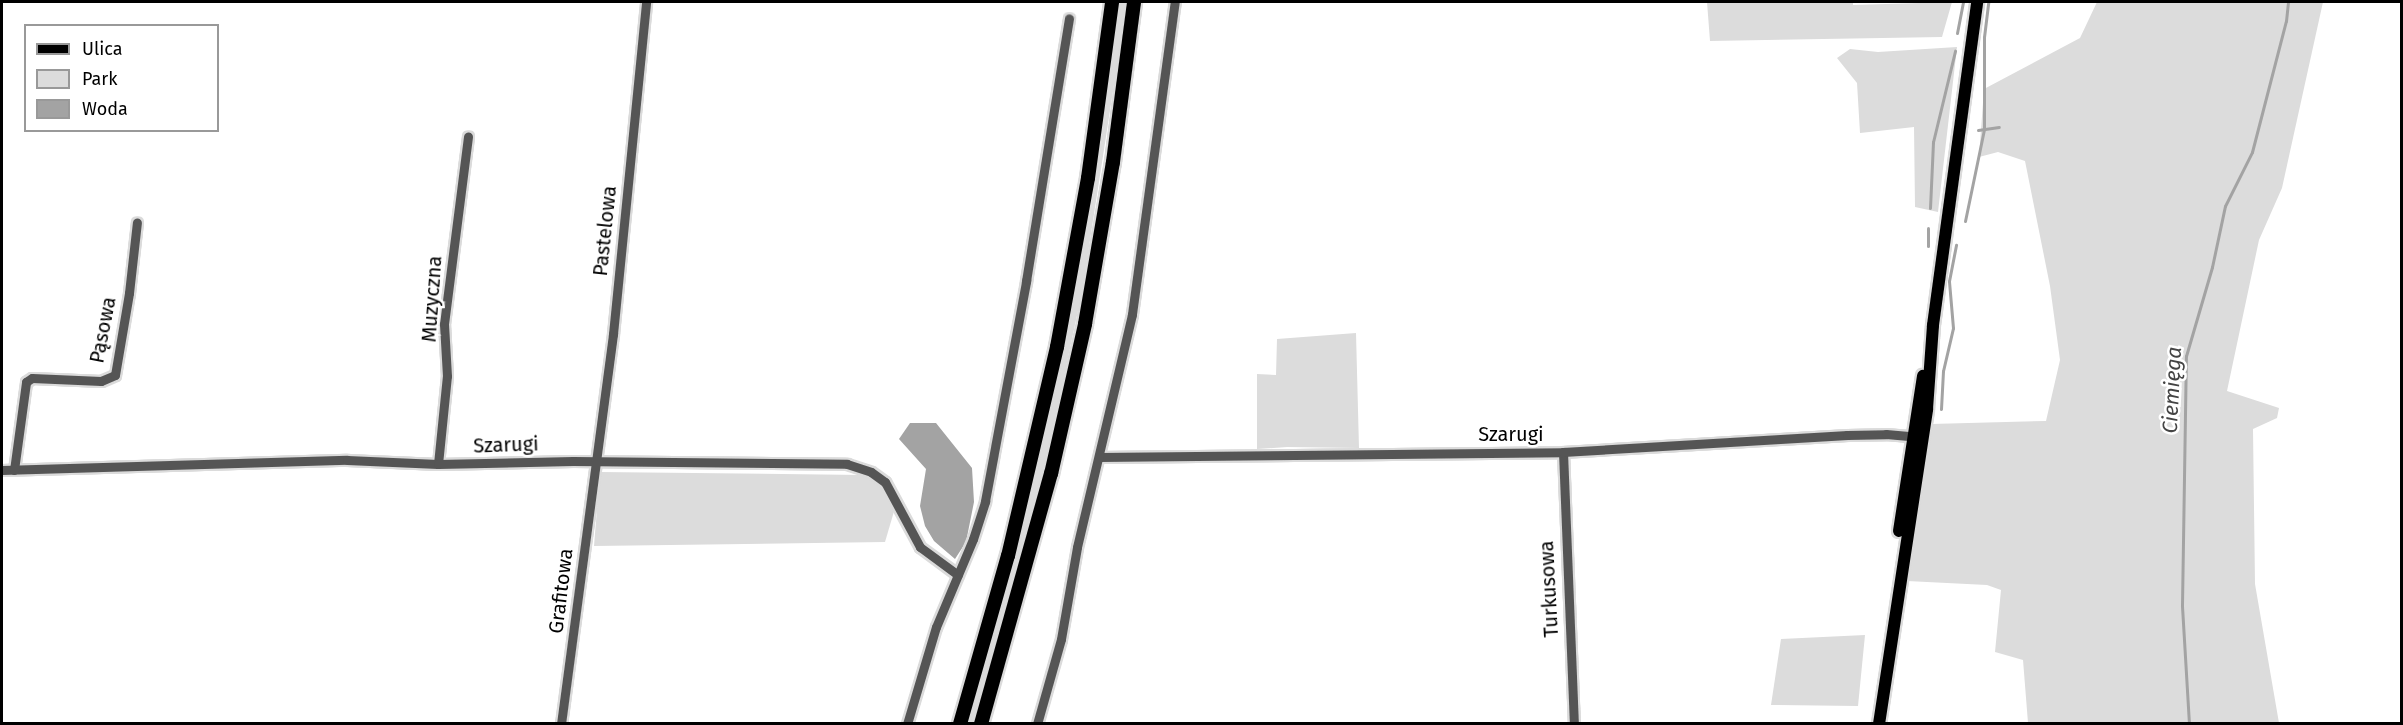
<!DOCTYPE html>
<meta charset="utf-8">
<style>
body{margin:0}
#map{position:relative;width:2403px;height:725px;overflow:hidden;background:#fff;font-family:"Fira Sans",sans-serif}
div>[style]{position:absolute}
.green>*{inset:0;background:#dcdcdc}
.water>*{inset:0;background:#a3a3a3}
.stream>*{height:3px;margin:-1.5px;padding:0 1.5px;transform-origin:1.5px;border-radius:1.5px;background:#a3a3a3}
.roads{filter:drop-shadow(2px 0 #dbdbdb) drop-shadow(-2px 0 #dbdbdb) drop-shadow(0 2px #dbdbdb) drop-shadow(0 -2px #dbdbdb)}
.minor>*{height:9px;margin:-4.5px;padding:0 4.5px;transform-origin:4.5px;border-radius:4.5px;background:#555}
.major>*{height:12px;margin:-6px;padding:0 6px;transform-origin:6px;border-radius:6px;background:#000}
.highway>*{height:14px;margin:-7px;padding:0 7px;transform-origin:7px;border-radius:7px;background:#000}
span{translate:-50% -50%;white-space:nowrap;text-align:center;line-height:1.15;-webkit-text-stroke:5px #fff;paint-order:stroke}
.street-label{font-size:20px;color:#000}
.water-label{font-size:21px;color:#444;font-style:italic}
.frame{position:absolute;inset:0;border:3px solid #000;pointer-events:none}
.legend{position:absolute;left:24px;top:24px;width:195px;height:108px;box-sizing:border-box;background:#fff;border:2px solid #999;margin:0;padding:8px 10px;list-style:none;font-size:18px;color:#000}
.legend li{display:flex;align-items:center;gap:12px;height:30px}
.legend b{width:30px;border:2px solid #999}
</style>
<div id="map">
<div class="green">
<div style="clip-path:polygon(1117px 2px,1125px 2px,1120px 46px,1082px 292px,1044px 470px,1004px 626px,974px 723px,966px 724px,997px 625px,1036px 468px,1074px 288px)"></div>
<div style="clip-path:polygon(1707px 2px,1853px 2px,1853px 5px,1952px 2px,1942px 37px,1710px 41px)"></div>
<div style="clip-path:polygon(2097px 2px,2323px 2px,2282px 188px,2259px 240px,2227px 391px,2279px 408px,2277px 418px,2253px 429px,2255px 584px,2279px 723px,2028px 723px,2023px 660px,1995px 652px,2001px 590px,1987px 585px,1907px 581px,1931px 424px,2046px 421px,2060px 360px,2050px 286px,2025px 161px,1998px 152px,1979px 157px,1984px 89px,2080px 38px)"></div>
<div style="clip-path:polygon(1957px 47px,1938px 212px,1915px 207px,1914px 127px,1860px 133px,1857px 83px,1837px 58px,1850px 49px,1878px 52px)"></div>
<div style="clip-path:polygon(1356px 333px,1359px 448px,1287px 447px,1257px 449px,1257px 374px,1276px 375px,1277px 339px)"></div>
<div style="clip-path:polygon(600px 472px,863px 475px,880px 486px,895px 508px,885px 542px,594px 546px)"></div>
<div style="clip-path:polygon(1865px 635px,1858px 706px,1771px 705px,1781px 639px)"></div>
</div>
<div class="water">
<div style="clip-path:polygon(910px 423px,936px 423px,972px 468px,974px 502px,966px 542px,955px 559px,934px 541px,925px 526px,920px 506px,926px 469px,899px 439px)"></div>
</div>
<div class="stream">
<div style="left:1957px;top:33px;width:32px;rotate:-79deg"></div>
<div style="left:1978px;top:130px;width:21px;rotate:-8deg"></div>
<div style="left:1930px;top:208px;width:66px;rotate:-87.4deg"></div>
<div style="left:1933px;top:142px;width:94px;rotate:-76.4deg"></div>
<div style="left:1965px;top:221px;width:94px;rotate:-78.3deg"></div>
<div style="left:1984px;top:129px;width:92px;rotate:-90deg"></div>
<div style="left:1984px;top:37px;width:35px;rotate:-83deg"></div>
<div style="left:1928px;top:246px;width:18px;rotate:-90deg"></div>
<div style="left:1941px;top:409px;width:38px;rotate:-87deg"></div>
<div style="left:1943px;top:371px;width:44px;rotate:-76.9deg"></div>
<div style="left:1953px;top:328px;width:47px;rotate:-94.9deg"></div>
<div style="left:1949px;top:281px;width:37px;rotate:-79deg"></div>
<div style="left:2189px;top:724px;width:119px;rotate:-93.4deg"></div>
<div style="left:2182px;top:605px;width:249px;rotate:-89.1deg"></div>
<div style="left:2186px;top:356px;width:93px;rotate:-73.7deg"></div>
<div style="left:2212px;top:267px;width:62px;rotate:-78deg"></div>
<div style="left:2225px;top:206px;width:60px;rotate:-63.4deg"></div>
<div style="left:2252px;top:152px;width:135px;rotate:-75.5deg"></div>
<div style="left:2286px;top:21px;width:19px;rotate:-84deg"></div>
</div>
<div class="roads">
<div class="minor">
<div style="left:1563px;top:452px;width:272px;rotate:87.7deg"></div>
<div style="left:1099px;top:457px;width:464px;rotate:-0.6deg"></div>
<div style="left:1563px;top:452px;width:285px;rotate:-3.4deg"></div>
<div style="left:1847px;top:435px;width:39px;rotate:-1deg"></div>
<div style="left:1886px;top:434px;width:34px;rotate:5deg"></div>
<div style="left:438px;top:464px;width:88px;rotate:-84.2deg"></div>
<div style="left:447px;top:376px;width:52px;rotate:-93.3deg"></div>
<div style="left:444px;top:324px;width:189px;rotate:-82.7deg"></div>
<div style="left:2px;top:470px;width:345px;rotate:-1.7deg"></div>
<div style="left:347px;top:460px;width:91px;rotate:2.5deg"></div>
<div style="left:438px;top:464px;width:135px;rotate:-1.3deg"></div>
<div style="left:573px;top:461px;width:274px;rotate:0.6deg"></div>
<div style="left:847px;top:464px;width:25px;rotate:18deg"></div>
<div style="left:871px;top:472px;width:17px;rotate:36deg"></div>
<div style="left:885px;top:482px;width:74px;rotate:61.7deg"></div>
<div style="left:920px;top:547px;width:47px;rotate:36.4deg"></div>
<div style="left:14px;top:470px;width:89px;rotate:-82.2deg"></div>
<div style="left:26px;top:382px;width:7px;rotate:-34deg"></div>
<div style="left:32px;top:378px;width:69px;rotate:2.5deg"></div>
<div style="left:101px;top:381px;width:15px;rotate:-23deg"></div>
<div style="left:115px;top:375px;width:83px;rotate:-80.3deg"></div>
<div style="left:129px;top:293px;width:71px;rotate:-83.6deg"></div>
<div style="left:561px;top:724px;width:393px;rotate:-82.4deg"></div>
<div style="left:613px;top:334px;width:334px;rotate:-84.3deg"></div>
<div style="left:907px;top:724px;width:101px;rotate:-73.4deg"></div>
<div style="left:936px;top:627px;width:95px;rotate:-67.2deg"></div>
<div style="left:973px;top:539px;width:40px;rotate:-72deg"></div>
<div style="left:985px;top:501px;width:224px;rotate:-79.4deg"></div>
<div style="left:1026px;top:281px;width:266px;rotate:-80.7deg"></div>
<div style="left:1037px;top:724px;width:88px;rotate:-74.2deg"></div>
<div style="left:1061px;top:639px;width:93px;rotate:-80.1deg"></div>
<div style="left:1077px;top:547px;width:239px;rotate:-76.7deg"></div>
<div style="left:1132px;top:314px;width:315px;rotate:-82.2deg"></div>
</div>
<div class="major">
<div style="left:1899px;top:531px;width:157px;rotate:-81.2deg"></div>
<div style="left:1879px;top:724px;width:319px;rotate:-81.3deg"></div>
<div style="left:1927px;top:409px;width:84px;rotate:-85.9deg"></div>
<div style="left:1933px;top:325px;width:326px;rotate:-82.2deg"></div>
</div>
<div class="highway">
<div style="left:960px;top:724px;width:175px;rotate:-74.1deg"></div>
<div style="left:1008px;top:556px;width:215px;rotate:-76.8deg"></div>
<div style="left:1057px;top:347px;width:172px;rotate:-79.6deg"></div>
<div style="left:1088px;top:178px;width:178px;rotate:-82.2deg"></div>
<div style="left:981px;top:724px;width:260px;rotate:-74.4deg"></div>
<div style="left:1051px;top:474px;width:154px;rotate:-77.2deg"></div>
<div style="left:1085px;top:324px;width:164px;rotate:-80.2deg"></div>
<div style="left:1113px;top:162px;width:161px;rotate:-82.5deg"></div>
</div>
</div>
<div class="street-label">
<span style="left:605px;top:231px;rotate:-84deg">Pastelowa</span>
<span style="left:432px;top:299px;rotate:-86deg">Muzyczna</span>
<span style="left:103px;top:330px;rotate:-79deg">Pąsowa</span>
<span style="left:1511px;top:434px">Szarugi</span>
<span style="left:506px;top:445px;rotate:-2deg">Szarugi</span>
<span style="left:1549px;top:589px;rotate:-93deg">Turkusowa</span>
<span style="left:561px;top:591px;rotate:-83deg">Grafitowa</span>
</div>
<div class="water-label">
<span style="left:2172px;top:390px;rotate:-87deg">Ciemięga</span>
</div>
<div class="frame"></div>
<ul class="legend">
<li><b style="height:8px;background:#000"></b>Ulica</li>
<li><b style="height:16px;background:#dcdcdc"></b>Park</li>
<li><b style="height:16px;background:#a3a3a3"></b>Woda</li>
</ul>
</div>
